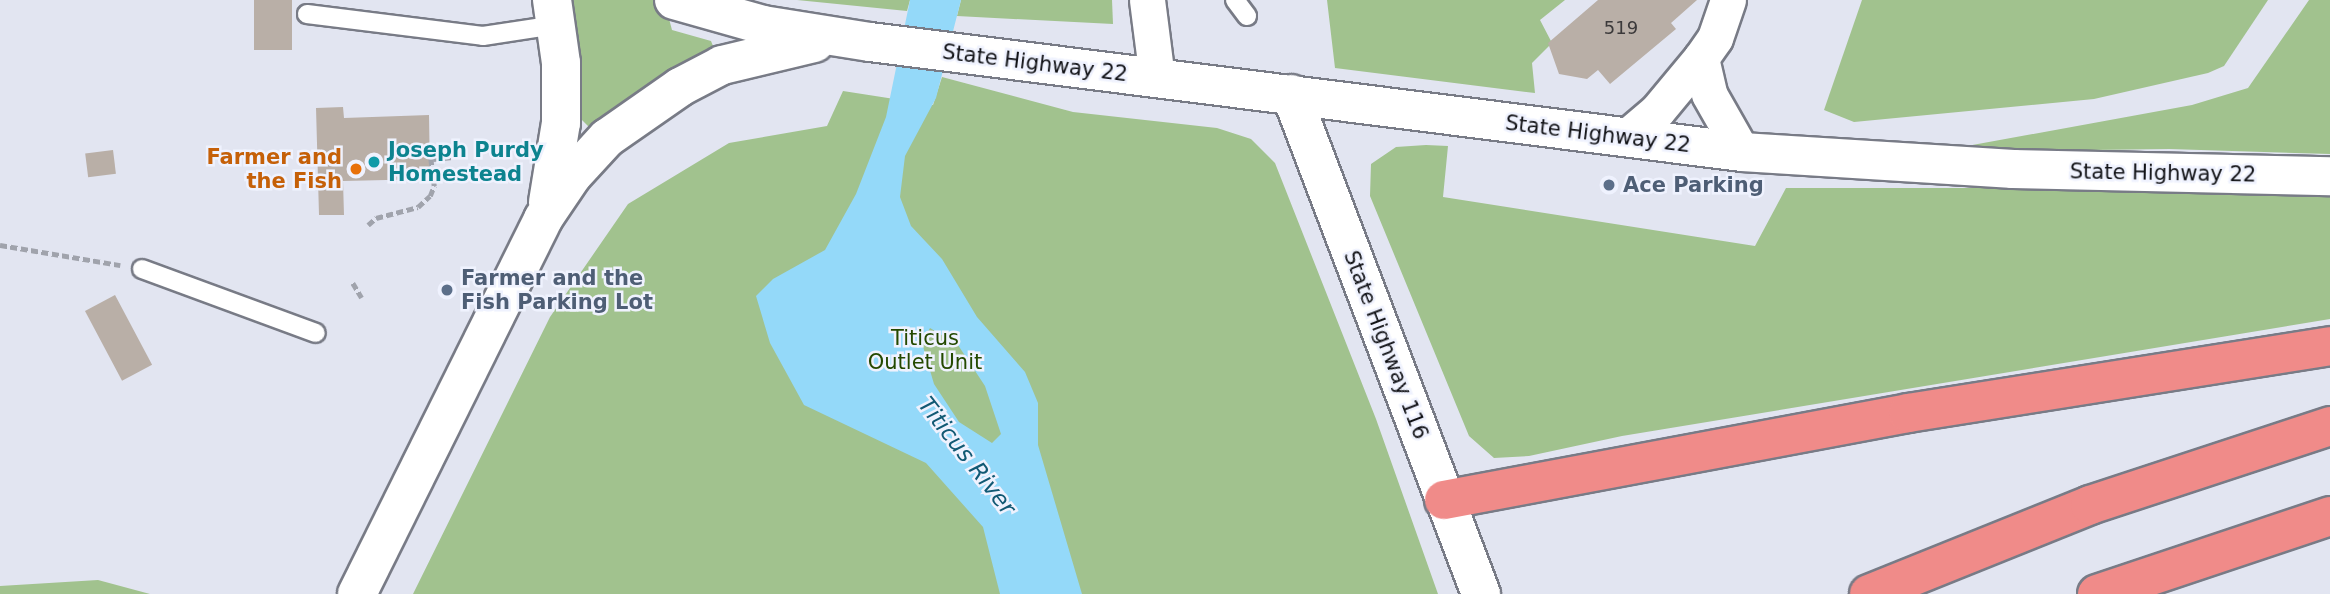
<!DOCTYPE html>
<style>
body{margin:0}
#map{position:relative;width:2330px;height:594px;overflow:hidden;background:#e2e5f1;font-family:"DejaVu Sans",sans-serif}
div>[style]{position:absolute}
.green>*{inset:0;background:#a1c28e}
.water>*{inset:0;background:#94d9f9}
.building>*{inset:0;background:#b9afa7;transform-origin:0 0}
.path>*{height:4.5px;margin-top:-2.25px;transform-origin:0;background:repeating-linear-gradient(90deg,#a0a3ac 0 7px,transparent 0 10.5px)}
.roads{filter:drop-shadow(2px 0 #787b86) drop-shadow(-2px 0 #787b86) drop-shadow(0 2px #787b86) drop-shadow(0 -2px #787b86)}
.service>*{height:18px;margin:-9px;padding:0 9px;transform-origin:9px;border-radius:9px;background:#fff}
.minor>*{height:35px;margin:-17.5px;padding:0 17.5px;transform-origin:17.5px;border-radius:17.5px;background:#fff}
.secondary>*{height:38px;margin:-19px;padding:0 19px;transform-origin:19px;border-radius:19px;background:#fff}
.motorway>*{height:38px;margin:-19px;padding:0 19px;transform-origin:19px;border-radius:19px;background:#f08b89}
.dots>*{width:19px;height:19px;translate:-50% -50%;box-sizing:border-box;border:4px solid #eff2fe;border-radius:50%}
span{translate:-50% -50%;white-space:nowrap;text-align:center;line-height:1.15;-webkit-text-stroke:5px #eff2fe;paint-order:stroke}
.number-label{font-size:18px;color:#3b393a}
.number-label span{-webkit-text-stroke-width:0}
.street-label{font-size:21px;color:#111216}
.culture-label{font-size:21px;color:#0d838f;font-weight:700}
.left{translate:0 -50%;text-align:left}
.food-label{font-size:21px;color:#c56008;font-weight:700}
.right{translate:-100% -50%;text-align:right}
.service-label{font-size:21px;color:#4e5e75;font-weight:700}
.park-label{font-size:21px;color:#244900}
.water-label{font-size:23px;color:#115974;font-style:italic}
</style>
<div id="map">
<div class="green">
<div style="clip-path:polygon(568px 0,664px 0,672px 30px,711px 41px,715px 51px,589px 127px,579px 117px)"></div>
<div style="clip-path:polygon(797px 0,910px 0,907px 11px)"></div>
<div style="clip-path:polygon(961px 0,1112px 0,1113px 24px,957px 16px)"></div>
<div style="clip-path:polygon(1327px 0,1565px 0,1540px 20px,1552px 43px,1532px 63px,1535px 93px,1335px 68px)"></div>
<div style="clip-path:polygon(1862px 0,2268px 0,2224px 66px,2208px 73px,2094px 99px,1854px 122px,1824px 110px)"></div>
<div style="clip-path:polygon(2309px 0,2330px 0,2330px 154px,2169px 149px,1934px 152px,2192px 105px,2248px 88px)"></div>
<div style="clip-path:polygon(942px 77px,1073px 112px,1217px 128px,1251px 139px,1275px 163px,1376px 419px,1438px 594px,413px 594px,550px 317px,628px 204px,729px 143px,827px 126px,843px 91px,933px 105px)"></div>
<div style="clip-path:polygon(1426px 145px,1448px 146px,1443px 197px,1755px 246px,1786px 188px,2116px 188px,2330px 195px,2330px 319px,1622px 436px,1529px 456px,1494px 458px,1469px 436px,1370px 196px,1371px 164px,1396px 147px)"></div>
<div style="clip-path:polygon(98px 580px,150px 594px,0 594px,0 586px)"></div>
</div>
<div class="water">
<div style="clip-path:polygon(evenodd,910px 0,961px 0,936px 98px,905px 156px,900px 197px,911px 226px,942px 259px,977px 317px,1025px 372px,1038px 403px,1038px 445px,1082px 594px,1000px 594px,983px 527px,926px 463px,804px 405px,770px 343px,756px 296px,773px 279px,825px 250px,856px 194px,886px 117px,910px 0,930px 328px,958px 345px,985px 386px,1001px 434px,992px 443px,959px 422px,934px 384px,922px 343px,930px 328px)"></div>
</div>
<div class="building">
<div style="left:254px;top:0;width:38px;height:50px"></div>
<div style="clip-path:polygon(1598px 0,1697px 0,1671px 23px,1676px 29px,1610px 84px,1598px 70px,1587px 79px,1559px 74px,1548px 43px)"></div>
<div style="clip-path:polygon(343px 107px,344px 118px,429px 115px,430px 179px,343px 181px,344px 215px,319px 215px,316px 108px)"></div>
<div style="left:113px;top:150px;width:24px;height:28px;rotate:83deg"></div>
<div style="left:115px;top:295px;width:79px;height:34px;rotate:62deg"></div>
</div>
<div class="path">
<div style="left:433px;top:159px;width:20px;rotate:-6deg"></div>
<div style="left:368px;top:225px;width:11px;rotate:-41deg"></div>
<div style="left:376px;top:218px;width:43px;rotate:-14.7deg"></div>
<div style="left:418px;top:207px;width:16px;rotate:-43deg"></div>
<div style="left:430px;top:196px;width:11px;rotate:-68deg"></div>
<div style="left:434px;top:186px;width:40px;rotate:-97.1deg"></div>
<div style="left:0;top:245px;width:122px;rotate:9.5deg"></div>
<div style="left:353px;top:283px;width:17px;rotate:59deg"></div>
</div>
<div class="roads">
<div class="service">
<div style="left:1235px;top:0;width:20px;rotate:53deg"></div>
<div style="left:307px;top:14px;width:177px;rotate:7.1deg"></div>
<div style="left:483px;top:36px;width:74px;rotate:-8.6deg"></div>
<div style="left:142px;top:269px;width:185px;rotate:20.2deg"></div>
</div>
<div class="minor">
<div style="left:1147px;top:0;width:79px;rotate:82.7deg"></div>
<div style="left:1701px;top:58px;width:37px;rotate:77deg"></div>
<div style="left:1709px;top:94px;width:67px;rotate:60.4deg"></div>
<div style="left:1625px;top:138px;width:42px;rotate:-40.2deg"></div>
<div style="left:1657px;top:111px;width:69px;rotate:-50.3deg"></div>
<div style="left:1701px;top:58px;width:24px;rotate:-55deg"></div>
<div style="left:1715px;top:38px;width:40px;rotate:-71.1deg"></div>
</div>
<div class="secondary">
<div style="left:674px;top:0;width:92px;rotate:15.7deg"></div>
<div style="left:763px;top:25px;width:108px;rotate:9deg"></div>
<div style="left:870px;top:42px;width:879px;rotate:7.19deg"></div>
<div style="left:1742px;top:152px;width:272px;rotate:3.6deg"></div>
<div style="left:2013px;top:169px;width:317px;rotate:1.3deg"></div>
<div style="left:1291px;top:94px;width:535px;rotate:69.19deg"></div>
<div style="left:548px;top:202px;width:80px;rotate:-80.7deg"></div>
<div style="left:561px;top:123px;width:60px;rotate:-90deg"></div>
<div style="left:561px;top:63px;width:64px;rotate:-98.1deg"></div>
<div style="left:357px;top:594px;width:419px;rotate:-63.6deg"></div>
<div style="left:543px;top:219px;width:52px;rotate:-56deg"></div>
<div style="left:572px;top:176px;width:52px;rotate:-47.4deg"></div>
<div style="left:607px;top:138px;width:89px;rotate:-34.9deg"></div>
<div style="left:680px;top:87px;width:47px;rotate:-27.6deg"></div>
<div style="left:722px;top:65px;width:95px;rotate:-13.4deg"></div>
</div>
<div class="motorway">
<div style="left:1444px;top:500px;width:472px;rotate:-10.6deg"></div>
<div style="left:1908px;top:413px;width:427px;rotate:-9deg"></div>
<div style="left:1869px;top:594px;width:238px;rotate:-21.9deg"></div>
<div style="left:2090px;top:505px;width:253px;rotate:-18.2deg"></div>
<div style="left:2097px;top:594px;width:246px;rotate:-18.5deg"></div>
</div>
</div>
<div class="dots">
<div style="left:374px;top:162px;background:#0f9aa8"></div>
<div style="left:356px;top:169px;background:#e8710a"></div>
<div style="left:1609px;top:185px;background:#5c6f8a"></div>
<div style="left:447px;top:290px;background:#5c6f8a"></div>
</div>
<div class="number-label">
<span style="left:1621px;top:28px">519</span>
</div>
<div class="street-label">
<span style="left:1035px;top:63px;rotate:7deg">State Highway 22</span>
<span style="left:1598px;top:134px;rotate:7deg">State Highway 22</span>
<span style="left:2163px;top:173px;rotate:1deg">State Highway 22</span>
<span style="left:1386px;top:345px;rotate:69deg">State Highway 116</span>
</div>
<div class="culture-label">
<span class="left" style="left:388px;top:162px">Joseph Purdy<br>Homestead</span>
</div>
<div class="food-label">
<span class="right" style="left:342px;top:169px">Farmer and<br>the Fish</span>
</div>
<div class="service-label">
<span class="left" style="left:1623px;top:185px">Ace Parking</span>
<span class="left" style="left:461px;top:290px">Farmer and the<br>Fish Parking Lot</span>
</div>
<div class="park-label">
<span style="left:925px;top:350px">Titicus<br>Outlet Unit</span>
</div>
<div class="water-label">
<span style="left:967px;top:456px;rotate:52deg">Titicus River</span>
</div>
</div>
